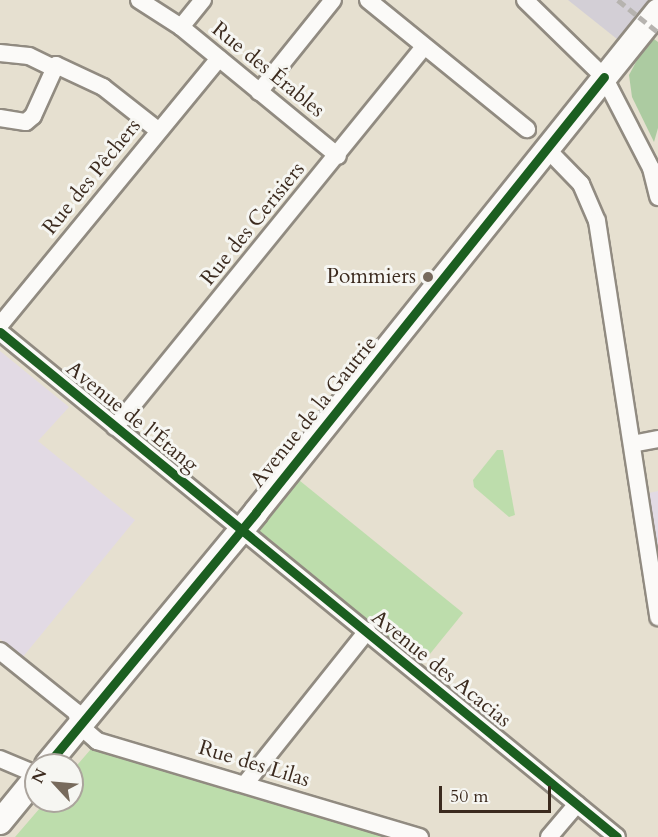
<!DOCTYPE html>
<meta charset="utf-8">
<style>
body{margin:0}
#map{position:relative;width:658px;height:837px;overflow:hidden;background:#e6e0d0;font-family:Cardo,serif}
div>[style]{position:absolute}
.built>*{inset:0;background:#e2dae4}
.industrial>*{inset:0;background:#d3cfd6}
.green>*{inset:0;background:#bdddac;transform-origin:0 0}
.forest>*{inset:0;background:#accba1}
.roads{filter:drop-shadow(2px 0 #918b81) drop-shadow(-2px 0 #918b81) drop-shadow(0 2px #918b81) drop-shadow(0 -2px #918b81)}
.street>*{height:16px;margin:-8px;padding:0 8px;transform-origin:8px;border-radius:8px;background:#fbfaf8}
.secondary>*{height:24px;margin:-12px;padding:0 12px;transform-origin:12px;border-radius:12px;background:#fbfaf8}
.rail>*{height:4.5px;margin-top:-2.25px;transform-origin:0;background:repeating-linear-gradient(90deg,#b6b3af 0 9px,transparent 0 13.5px)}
.cycleway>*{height:9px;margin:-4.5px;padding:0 4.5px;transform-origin:4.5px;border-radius:4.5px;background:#1b5e20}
.dots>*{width:16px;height:16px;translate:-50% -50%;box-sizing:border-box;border:3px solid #f6f6f2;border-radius:50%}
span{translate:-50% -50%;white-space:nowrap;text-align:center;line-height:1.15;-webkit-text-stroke:6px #f6f6f2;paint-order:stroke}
.street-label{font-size:21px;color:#3b2a1e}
.poi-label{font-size:21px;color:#3b2a1e}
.right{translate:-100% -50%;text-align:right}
.north{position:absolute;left:24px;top:753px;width:60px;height:60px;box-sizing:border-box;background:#f6f6f2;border:2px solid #aba49d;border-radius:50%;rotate:296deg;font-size:16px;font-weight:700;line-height:24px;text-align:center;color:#3b2a1e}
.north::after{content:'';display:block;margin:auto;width:21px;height:27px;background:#776a5c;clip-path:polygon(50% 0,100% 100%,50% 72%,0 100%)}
.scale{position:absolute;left:439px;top:786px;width:112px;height:27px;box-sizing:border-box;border:3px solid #3b2a1e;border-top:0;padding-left:8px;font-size:18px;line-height:21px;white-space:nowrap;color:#3b2a1e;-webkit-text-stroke:4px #f6f6f2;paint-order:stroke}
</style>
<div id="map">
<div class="built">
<div style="clip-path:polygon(0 351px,69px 407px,38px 441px,135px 520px,22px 658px,0 639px)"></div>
<div style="clip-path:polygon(658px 491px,658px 549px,649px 493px)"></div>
</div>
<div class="industrial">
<div style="clip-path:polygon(568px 0,656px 0,622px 43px)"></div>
</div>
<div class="green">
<div style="clip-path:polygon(497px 450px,503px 450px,515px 515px,509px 517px,474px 487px,473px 480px)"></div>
<div style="left:289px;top:472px;width:224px;height:74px;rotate:39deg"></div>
<div style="clip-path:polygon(91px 749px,384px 832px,386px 837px,15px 837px,46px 801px,72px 801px,72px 771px)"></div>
</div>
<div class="forest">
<div style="clip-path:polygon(650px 36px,658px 42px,658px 128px,654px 142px,632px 97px,629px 75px)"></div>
</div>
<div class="roads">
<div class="street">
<div style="left:139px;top:0;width:50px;rotate:32.7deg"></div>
<div style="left:181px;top:27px;width:203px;rotate:39.4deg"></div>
<div style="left:368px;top:0;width:205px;rotate:39.1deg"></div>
<div style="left:525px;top:0;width:110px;rotate:44.3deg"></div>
<div style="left:604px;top:77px;width:102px;rotate:62.7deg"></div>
<div style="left:651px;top:168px;width:30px;rotate:76deg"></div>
<div style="left:181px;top:27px;width:35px;rotate:-51deg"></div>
<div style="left:0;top:53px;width:29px;rotate:6deg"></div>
<div style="left:29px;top:56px;width:28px;rotate:26deg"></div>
<div style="left:259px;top:92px;width:118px;rotate:-51.2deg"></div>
<div style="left:0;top:118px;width:26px;rotate:9deg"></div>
<div style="left:26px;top:122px;width:9px;rotate:-41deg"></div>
<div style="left:33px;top:116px;width:56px;rotate:-65.7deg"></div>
<div style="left:56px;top:65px;width:52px;rotate:25.1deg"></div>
<div style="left:103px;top:87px;width:71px;rotate:38.2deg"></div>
<div style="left:547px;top:149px;width:49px;rotate:45.8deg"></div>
<div style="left:581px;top:184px;width:40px;rotate:66.6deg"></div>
<div style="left:597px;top:221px;width:401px;rotate:81.2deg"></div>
<div style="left:0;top:325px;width:345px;rotate:-50.6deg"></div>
<div style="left:0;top:332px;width:797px;rotate:39.3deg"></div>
<div style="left:115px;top:427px;width:490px;rotate:-50.9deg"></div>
<div style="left:632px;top:444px;width:26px;rotate:-11deg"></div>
<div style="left:0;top:651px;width:97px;rotate:38.8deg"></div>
<div style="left:76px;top:712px;width:15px;rotate:74deg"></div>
<div style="left:80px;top:726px;width:23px;rotate:41deg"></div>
<div style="left:97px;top:741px;width:337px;rotate:16.6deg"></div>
<div style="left:0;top:759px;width:39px;rotate:23deg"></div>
<div style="left:245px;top:784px;width:196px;rotate:-51.4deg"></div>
<div style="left:549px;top:837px;width:43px;rotate:-49.7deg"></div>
</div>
<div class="secondary">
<div style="left:47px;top:765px;width:328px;rotate:-50.4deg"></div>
<div style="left:256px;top:512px;width:642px;rotate:-51.26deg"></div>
<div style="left:0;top:822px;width:57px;rotate:-50.7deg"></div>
</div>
</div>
<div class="rail">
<div style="left:618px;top:0;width:51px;rotate:38.7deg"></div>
</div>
<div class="cycleway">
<div style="left:0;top:332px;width:797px;rotate:39.3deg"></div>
<div style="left:47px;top:765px;width:328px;rotate:-50.4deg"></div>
<div style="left:256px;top:512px;width:557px;rotate:-51.34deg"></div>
</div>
<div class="dots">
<div style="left:428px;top:277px;background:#776a5c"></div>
</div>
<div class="street-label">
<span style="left:268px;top:70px;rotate:39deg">Rue des Érables</span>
<span style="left:92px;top:177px;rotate:-51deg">Rue des Pêchers</span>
<span style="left:253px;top:224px;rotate:-51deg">Rue des Cerisiers</span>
<span style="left:314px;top:412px;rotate:-51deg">Avenue de la Gautrie</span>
<span style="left:132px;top:417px;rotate:39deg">Avenue de l'Étang</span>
<span style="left:441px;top:669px;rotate:39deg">Avenue des Acacias</span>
<span style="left:254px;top:764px;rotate:17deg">Rue des Lilas</span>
</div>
<div class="poi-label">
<span class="right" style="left:416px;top:277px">Pommiers</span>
</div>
<div class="north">N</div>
<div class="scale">50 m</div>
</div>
